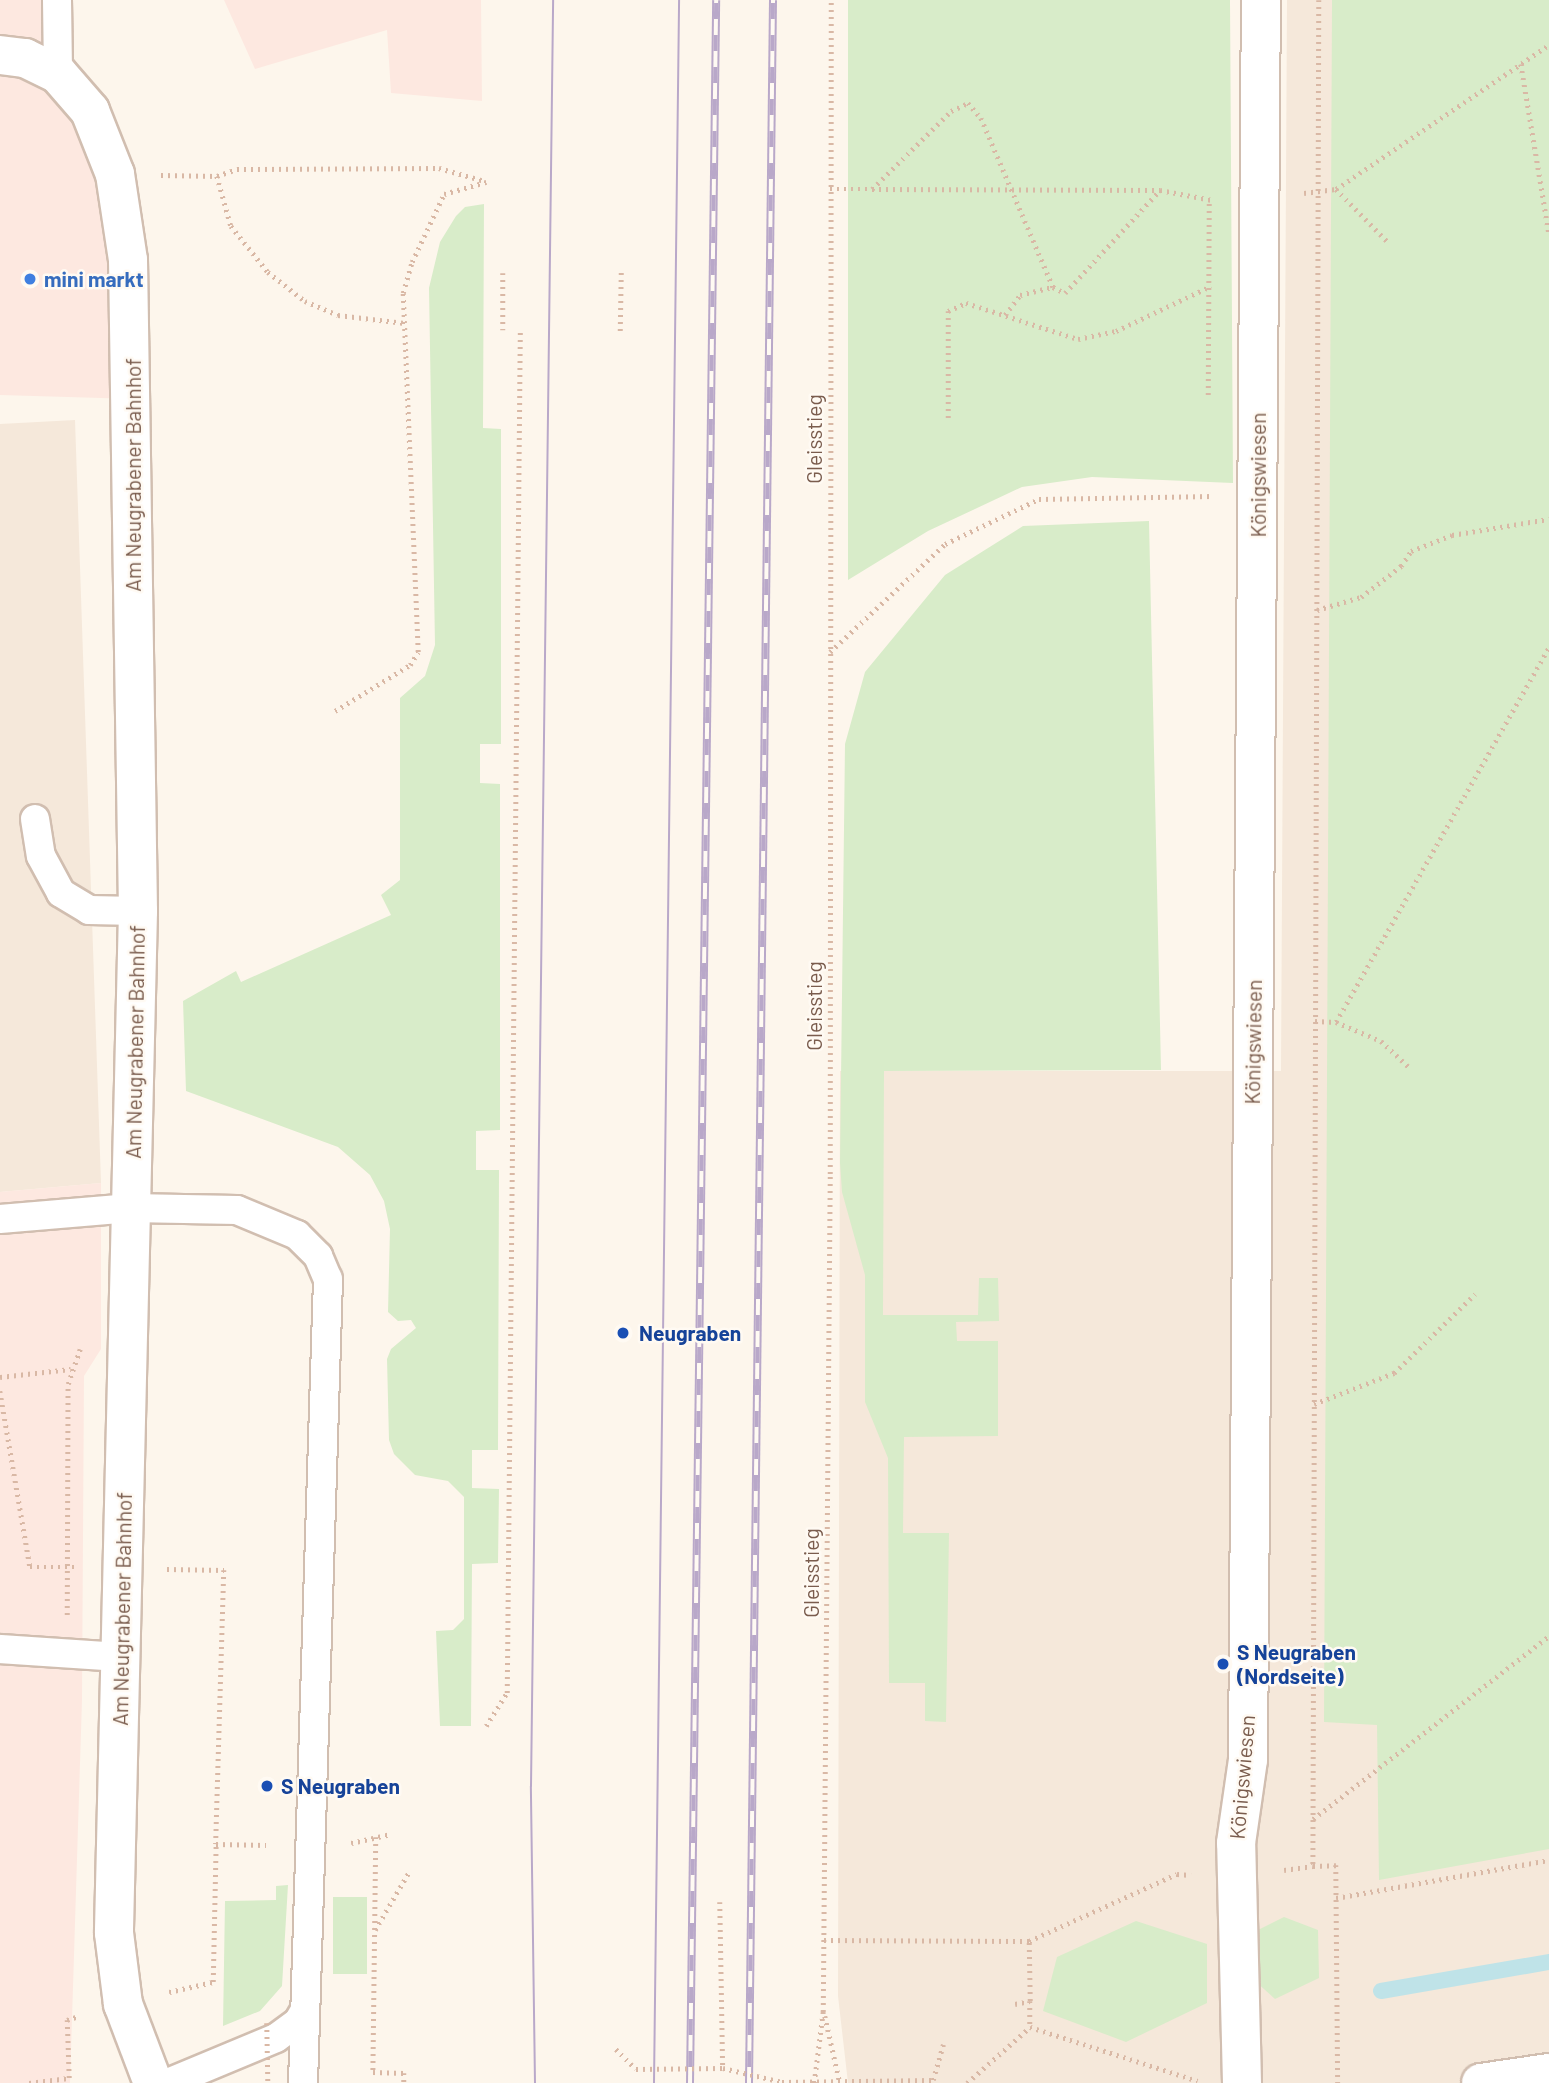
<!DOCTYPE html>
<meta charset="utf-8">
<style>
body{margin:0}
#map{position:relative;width:1549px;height:2083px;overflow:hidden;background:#fdf6ec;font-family:Barlow,sans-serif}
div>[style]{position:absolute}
.residential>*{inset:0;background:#f5e8da}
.commercial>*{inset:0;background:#fde8e0}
.green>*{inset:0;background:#d8ecc9;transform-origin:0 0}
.stream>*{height:16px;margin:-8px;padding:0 8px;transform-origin:8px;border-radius:8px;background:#bfe3e8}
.path>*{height:4.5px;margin-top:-2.25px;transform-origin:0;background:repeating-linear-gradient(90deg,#d9b8a5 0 2px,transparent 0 7px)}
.roads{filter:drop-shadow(2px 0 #d1beb0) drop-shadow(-2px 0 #d1beb0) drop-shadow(0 2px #d1beb0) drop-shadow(0 -2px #d1beb0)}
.service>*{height:28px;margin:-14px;padding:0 14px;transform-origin:14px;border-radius:14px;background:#fff}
.minor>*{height:38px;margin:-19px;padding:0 19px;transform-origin:19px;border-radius:19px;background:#fff}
.tram>*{height:2px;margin:-1px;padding:0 1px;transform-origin:1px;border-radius:1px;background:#b9a8c9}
.rail>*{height:8px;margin-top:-4px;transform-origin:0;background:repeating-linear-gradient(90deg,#fffaf3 0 16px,#b9a8c9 0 32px);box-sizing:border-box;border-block:2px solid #b9a8c9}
.path-bridge>*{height:4.5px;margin-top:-2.25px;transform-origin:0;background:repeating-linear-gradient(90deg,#d9b8a5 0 2px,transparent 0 7px)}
.dots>*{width:19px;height:19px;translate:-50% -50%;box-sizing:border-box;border:4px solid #fffaf3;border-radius:50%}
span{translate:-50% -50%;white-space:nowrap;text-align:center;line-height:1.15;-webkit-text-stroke:5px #fffaf3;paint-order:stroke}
.shop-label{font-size:21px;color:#366cbe;font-weight:700}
.left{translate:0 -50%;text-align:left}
.street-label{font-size:21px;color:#7a5c4d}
.transit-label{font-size:21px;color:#164399;font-weight:700}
</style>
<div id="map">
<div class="residential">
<div style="clip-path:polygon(1287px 0,1549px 0,1549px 2083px,848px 2083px,838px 1996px,840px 1071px,1281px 1071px)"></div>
<div style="clip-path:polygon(75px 420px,101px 1183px,0 1192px,0 424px)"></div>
</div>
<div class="commercial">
<div style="clip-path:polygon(0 0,62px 0,62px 78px,101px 142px,135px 399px,0 395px)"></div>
<div style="clip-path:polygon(224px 0,481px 0,482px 101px,391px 93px,387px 30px,255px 69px)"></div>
<div style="clip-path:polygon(101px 1183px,101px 1349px,84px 1376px,82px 1700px,70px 2083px,0 2083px,0 1192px)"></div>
</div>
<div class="green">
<div style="clip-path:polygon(848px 0,1230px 0,1233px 483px,1092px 477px,1022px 487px,928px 531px,848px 580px)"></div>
<div style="clip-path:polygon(1332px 0,1549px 0,1549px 1849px,1379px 1880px,1377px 1725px,1324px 1722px)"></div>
<div style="clip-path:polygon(484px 204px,483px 428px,501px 429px,501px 744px,480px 744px,480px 783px,500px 784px,500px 1130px,476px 1131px,476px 1170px,499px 1170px,498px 1450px,472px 1450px,472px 1488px,499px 1489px,498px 1563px,472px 1564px,471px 1726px,440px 1726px,436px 1631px,453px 1630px,464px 1619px,464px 1497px,448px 1481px,415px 1475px,394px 1454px,389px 1440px,387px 1359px,391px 1349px,416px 1328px,411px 1320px,398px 1321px,388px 1312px,390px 1229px,384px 1201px,370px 1175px,338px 1147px,186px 1091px,183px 1001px,236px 971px,241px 982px,391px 915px,381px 895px,400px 880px,400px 698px,425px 676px,435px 645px,429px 288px,440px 242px,456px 216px,465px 207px)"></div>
<div style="clip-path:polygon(1149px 521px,1161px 1070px,884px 1071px,883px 1315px,978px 1315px,979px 1278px,998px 1278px,999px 1321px,956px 1322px,957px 1341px,998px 1341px,998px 1436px,904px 1437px,903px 1533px,949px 1533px,946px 1722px,925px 1721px,925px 1683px,889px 1683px,888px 1458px,865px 1402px,865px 1275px,842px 1192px,840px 1163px,845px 744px,865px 672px,945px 575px,1023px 526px)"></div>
<div style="clip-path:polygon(288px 1885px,282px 1986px,260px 2011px,223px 2026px,225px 1901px,276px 1900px,276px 1886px)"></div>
<div style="left:333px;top:1897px;width:34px;height:77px"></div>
<div style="clip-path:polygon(1284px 1917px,1318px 1930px,1319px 1978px,1275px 1999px,1255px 1981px,1252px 1933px)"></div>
<div style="clip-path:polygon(1136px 1921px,1207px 1944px,1207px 2003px,1126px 2042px,1043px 2011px,1057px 1957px)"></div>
</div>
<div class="stream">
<div style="left:1381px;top:1991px;width:170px;rotate:-9.8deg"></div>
</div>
<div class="path">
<div style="left:1319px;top:0;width:1866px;rotate:90.18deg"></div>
<div style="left:1313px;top:1866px;width:23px;rotate:-2deg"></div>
<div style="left:1336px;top:1865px;width:218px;rotate:89.5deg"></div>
<div style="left:1521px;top:64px;width:172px;rotate:80.6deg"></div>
<div style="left:161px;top:175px;width:56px;rotate:1deg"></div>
<div style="left:217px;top:176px;width:21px;rotate:-19deg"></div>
<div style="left:237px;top:169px;width:202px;rotate:-0.3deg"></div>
<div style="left:439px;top:168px;width:48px;rotate:15.8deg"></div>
<div style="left:217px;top:176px;width:52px;rotate:74.4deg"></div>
<div style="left:231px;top:226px;width:59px;rotate:51.2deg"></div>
<div style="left:268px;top:272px;width:47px;rotate:38.1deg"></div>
<div style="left:305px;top:301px;width:36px;rotate:23deg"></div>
<div style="left:338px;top:315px;width:67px;rotate:6.8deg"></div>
<div style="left:830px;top:189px;width:42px"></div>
<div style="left:872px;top:189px;width:111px;rotate:-44.6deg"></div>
<div style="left:951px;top:111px;width:19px;rotate:-25deg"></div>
<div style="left:968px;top:103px;width:20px;rotate:49deg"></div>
<div style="left:981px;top:118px;width:184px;rotate:66.9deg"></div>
<div style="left:1053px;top:287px;width:13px;rotate:27deg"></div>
<div style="left:1065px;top:293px;width:139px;rotate:-47.3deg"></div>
<div style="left:872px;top:189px;width:288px;rotate:0.2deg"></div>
<div style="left:1160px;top:190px;width:53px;rotate:10.9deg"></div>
<div style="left:1336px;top:189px;width:76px;rotate:45.5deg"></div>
<div style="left:1304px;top:193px;width:32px;rotate:-7deg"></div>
<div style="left:1336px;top:189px;width:257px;rotate:-34.1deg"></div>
<div style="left:503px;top:273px;width:57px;rotate:90deg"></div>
<div style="left:1005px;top:315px;width:25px;rotate:-53deg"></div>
<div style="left:1020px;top:295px;width:34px;rotate:-14deg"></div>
<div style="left:620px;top:331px;width:60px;rotate:-89deg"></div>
<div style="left:1208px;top:395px;width:195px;rotate:-89.7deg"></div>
<div style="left:948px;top:418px;width:107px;rotate:-90deg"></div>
<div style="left:948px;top:311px;width:20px;rotate:-24deg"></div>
<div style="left:966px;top:303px;width:118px;rotate:17.8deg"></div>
<div style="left:1078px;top:339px;width:39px;rotate:-12deg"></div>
<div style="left:1116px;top:331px;width:105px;rotate:-25.3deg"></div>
<div style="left:1317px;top:610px;width:46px;rotate:-16.5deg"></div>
<div style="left:1361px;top:597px;width:51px;rotate:-37.8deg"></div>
<div style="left:1401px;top:566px;width:18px;rotate:-56deg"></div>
<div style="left:1411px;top:551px;width:44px;rotate:-21.3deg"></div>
<div style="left:1452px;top:535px;width:98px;rotate:-9.4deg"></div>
<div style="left:830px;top:652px;width:158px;rotate:-43.2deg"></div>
<div style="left:945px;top:544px;width:104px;rotate:-25.6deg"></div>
<div style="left:1039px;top:499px;width:174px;rotate:-1deg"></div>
<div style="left:335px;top:711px;width:88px;rotate:-31.5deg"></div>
<div style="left:410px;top:665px;width:15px;rotate:-58deg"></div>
<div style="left:418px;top:652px;width:359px;rotate:-92.4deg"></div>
<div style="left:403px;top:293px;width:32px;rotate:-74deg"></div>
<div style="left:412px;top:262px;width:75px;rotate:-64.8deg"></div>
<div style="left:444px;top:194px;width:44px;rotate:-15.9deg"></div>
<div style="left:1315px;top:1021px;width:21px;rotate:3deg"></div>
<div style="left:1336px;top:1022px;width:431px;rotate:-60.4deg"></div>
<div style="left:1336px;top:1022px;width:49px;rotate:22.9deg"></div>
<div style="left:1381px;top:1041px;width:41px;rotate:43deg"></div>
<div style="left:0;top:1377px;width:71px;rotate:-6.4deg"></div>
<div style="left:0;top:1391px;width:179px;rotate:80.3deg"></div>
<div style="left:30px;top:1567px;width:48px"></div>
<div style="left:1314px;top:1404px;width:86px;rotate:-21.2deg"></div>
<div style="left:1394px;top:1373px;width:113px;rotate:-44.3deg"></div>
<div style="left:167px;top:1569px;width:57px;rotate:1deg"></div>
<div style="left:224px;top:1570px;width:274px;rotate:91.7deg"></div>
<div style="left:67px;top:1615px;width:231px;rotate:-89.8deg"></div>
<div style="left:68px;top:1384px;width:37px;rotate:-71deg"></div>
<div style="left:486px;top:1726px;width:39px;rotate:-58deg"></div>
<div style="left:507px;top:1693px;width:1363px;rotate:-89.45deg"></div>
<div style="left:1313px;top:1819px;width:299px;rotate:-37.8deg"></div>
<div style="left:376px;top:1837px;width:235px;rotate:90.7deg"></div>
<div style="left:373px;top:2072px;width:31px;rotate:2deg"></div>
<div style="left:404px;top:2073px;width:10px;rotate:90deg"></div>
<div style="left:351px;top:1843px;width:41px;rotate:-12.7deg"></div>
<div style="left:1284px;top:1870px;width:29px;rotate:-8deg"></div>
<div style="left:1336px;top:1898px;width:216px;rotate:-10.1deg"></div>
<div style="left:720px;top:1902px;width:166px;rotate:89deg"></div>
<div style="left:375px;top:1930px;width:67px;rotate:-59.6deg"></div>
<div style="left:824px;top:1940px;width:205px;rotate:0.3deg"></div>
<div style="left:169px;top:1992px;width:45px;rotate:-12.8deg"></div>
<div style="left:213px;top:1982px;width:138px;rotate:-88.8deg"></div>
<div style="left:216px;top:1844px;width:50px;rotate:1.1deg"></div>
<div style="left:1030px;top:2001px;width:26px;rotate:90deg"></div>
<div style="left:1030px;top:2027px;width:176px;rotate:17.8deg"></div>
<div style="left:1015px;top:2004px;width:15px;rotate:-11deg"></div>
<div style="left:1030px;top:2001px;width:60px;rotate:-91deg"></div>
<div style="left:1029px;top:1941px;width:162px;rotate:-24.4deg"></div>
<div style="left:1177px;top:1874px;width:14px;rotate:4deg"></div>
<div style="left:825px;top:2016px;width:69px;rotate:77.4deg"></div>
<div style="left:29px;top:2083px;width:40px;rotate:-7.1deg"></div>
<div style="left:69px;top:2078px;width:58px;rotate:-92deg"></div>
<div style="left:67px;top:2020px;width:13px;rotate:-18deg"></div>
<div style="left:814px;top:2083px;width:72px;rotate:-82.8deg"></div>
<div style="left:823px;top:2012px;width:838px;rotate:-89.52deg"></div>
<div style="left:830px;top:1174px;width:1174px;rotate:-89.95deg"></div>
<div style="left:967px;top:2083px;width:84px;rotate:-41.6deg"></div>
</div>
<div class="roads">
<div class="service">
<div style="left:57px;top:0;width:74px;rotate:89.2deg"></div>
<div style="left:35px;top:819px;width:37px;rotate:81deg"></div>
<div style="left:41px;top:856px;width:42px;rotate:61.6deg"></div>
<div style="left:61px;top:893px;width:33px;rotate:31deg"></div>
<div style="left:89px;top:910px;width:49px;rotate:1.2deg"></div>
<div style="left:0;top:1219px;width:131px;rotate:-4.8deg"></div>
<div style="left:131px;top:1208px;width:106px;rotate:1.1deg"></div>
<div style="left:237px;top:1210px;width:65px;rotate:22.6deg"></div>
<div style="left:297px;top:1235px;width:30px;rotate:45deg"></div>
<div style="left:318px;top:1256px;width:25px;rotate:67deg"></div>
<div style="left:328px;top:1279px;width:804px;rotate:91.78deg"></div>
<div style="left:0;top:1649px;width:121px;rotate:3.8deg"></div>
<div style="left:168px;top:2083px;width:117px;rotate:-22.6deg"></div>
<div style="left:276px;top:2038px;width:27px;rotate:-36deg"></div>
<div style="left:298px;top:2022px;width:14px;rotate:-60deg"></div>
</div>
<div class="minor">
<div style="left:0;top:55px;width:25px;rotate:7deg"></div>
<div style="left:25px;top:58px;width:37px;rotate:26deg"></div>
<div style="left:58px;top:74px;width:49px;rotate:49.1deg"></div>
<div style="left:90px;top:111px;width:68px;rotate:68.4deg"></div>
<div style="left:115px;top:174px;width:87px;rotate:81.4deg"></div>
<div style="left:128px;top:260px;width:651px;rotate:89.12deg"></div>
<div style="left:138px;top:911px;width:1022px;rotate:91.35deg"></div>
<div style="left:114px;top:1933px;width:72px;rotate:82.8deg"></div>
<div style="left:123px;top:2004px;width:85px;rotate:69.2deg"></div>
<div style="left:1242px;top:2083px;width:240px;rotate:-91.4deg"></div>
<div style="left:1236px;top:1843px;width:84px;rotate:-81.8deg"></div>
<div style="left:1248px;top:1760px;width:1760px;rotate:-89.58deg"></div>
<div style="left:1481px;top:2083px;width:69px;rotate:-8.4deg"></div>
</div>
</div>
<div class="tram">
<div style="left:535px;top:2083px;width:297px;rotate:-90.8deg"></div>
<div style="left:531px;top:1786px;width:1786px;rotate:-89.29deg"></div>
<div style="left:654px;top:2083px;width:2083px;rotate:-89.31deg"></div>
</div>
<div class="rail">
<div style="left:690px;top:2083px;width:2083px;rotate:-89.28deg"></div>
<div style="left:749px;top:2083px;width:2083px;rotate:-89.34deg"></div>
</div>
<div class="path-bridge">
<div style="left:267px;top:2023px;width:60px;rotate:89deg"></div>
<div style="left:616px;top:2049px;width:28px;rotate:45deg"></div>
<div style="left:636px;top:2069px;width:87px;rotate:-0.7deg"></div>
<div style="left:723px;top:2068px;width:61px;rotate:13.3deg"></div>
<div style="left:782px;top:2082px;width:151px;rotate:-0.8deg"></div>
<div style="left:933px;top:2080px;width:37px;rotate:-74deg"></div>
</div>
<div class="dots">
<div style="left:30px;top:279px;background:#3f7fe0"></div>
<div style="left:623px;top:1333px;background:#1a4fb4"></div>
<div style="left:1223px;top:1664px;background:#1a4fb4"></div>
<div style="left:267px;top:1786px;background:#1a4fb4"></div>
</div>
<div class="shop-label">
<span class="left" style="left:44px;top:279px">mini markt</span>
</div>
<div class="street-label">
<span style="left:814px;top:439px;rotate:-90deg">Gleisstieg</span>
<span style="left:133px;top:475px;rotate:-90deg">Am Neugrabener Bahnhof</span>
<span style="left:1258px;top:475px;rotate:-90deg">Königswiesen</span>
<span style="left:814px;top:1006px;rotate:-90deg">Gleisstieg</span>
<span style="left:135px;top:1042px;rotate:-89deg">Am Neugrabener Bahnhof</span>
<span style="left:1253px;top:1042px;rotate:-89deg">Königswiesen</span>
<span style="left:811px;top:1573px;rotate:-90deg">Gleisstieg</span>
<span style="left:122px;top:1609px;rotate:-89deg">Am Neugrabener Bahnhof</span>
<span style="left:1242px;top:1777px;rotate:-85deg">Königswiesen</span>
</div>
<div class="transit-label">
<span class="left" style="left:639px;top:1333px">Neugraben</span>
<span class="left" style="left:1237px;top:1664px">S Neugraben<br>(Nordseite)</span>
<span class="left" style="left:281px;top:1786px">S Neugraben</span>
</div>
</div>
